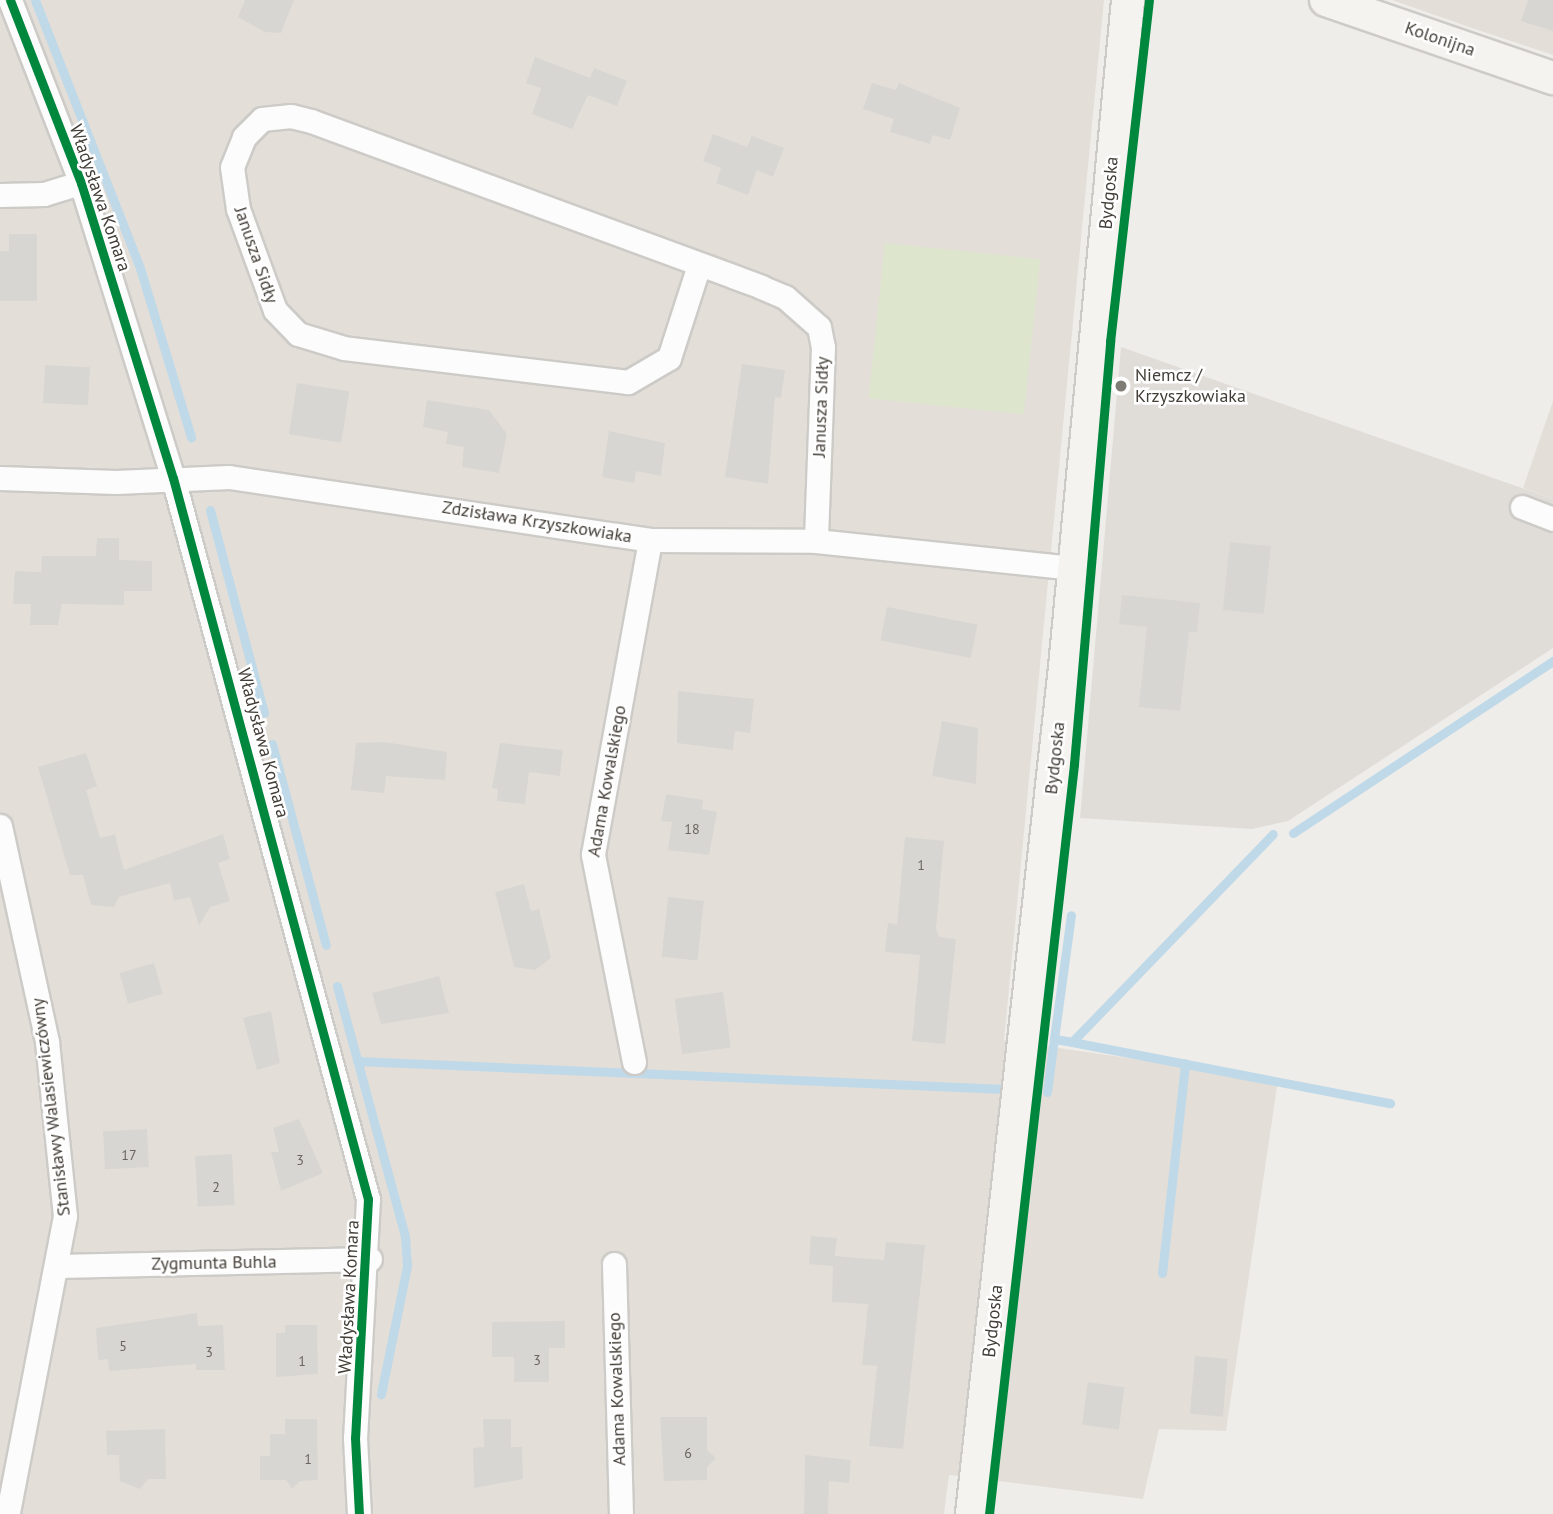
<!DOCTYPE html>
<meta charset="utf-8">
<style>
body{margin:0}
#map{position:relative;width:1553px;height:1514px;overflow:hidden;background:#efede9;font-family:"PT Sans",sans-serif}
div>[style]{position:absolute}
.residential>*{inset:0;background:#e3ded8}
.industrial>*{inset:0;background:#e0ddd9}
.green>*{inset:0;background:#dde6cc;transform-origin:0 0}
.stream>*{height:9px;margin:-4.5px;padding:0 4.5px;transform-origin:4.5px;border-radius:4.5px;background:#bfd9e8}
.building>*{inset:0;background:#d8d6d2;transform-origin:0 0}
.roads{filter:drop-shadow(2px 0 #cdcbc7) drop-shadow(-2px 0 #cdcbc7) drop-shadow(0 2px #cdcbc7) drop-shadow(0 -2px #cdcbc7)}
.street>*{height:23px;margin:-11.5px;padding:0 11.5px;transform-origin:11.5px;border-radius:11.5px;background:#fdfcfc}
.secondary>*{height:32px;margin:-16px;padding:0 16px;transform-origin:16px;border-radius:16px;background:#f5f3ef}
.cycleway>*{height:9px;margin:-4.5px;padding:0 4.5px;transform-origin:4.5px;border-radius:4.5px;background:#00873e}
.dots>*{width:19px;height:19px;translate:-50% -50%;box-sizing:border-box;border:4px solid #fff;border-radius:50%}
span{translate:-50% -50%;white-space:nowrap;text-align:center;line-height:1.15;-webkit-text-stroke:5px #fff;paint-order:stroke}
.number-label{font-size:14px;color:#69655e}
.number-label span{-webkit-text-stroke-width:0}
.street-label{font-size:18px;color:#433e37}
.poi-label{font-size:18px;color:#433e37}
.left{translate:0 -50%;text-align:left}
</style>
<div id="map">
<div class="residential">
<div style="clip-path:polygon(0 0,1104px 0,1004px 1040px,1278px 1080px,1226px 1431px,1159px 1429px,1143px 1499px,949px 1475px,944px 1514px,0 1514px)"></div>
<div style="clip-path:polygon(1392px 0,1553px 0,1553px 55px,1472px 28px)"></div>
<div style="clip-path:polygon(1553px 401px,1553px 499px,1523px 488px)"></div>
</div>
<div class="industrial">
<div style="clip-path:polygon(1121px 347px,1553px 499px,1553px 648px,1288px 821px,1252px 829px,1080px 818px)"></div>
</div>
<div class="green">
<div style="left:885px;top:243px;width:156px;height:156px;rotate:6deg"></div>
</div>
<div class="stream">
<div style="left:35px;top:0;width:288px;rotate:68.6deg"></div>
<div style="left:140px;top:268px;width:177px;rotate:73.2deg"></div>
<div style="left:210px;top:510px;width:210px;rotate:75.1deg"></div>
<div style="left:272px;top:744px;width:208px;rotate:75deg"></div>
<div style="left:1293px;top:833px;width:312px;rotate:-33.5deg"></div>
<div style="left:337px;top:986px;width:260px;rotate:74.8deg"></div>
<div style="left:405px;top:1237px;width:29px;rotate:86deg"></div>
<div style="left:407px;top:1266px;width:131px;rotate:101.5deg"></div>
<div style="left:1054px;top:1039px;width:125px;rotate:-82.2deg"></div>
<div style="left:1072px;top:1042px;width:324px;rotate:10.9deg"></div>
<div style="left:357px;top:1061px;width:648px;rotate:2.48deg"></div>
<div style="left:1047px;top:1092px;width:53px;rotate:-82.5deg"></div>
<div style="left:1054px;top:1039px;width:18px;rotate:9deg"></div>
<div style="left:1072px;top:1042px;width:289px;rotate:-46deg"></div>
<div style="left:1162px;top:1273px;width:211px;rotate:-83.7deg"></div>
</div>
<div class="building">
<div style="clip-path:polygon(245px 0,294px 0,281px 33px,265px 32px,238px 17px)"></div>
<div style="clip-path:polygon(1528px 0,1553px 0,1553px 31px,1521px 21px)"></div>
<div style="clip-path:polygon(535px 57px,590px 78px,594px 68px,627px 81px,617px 106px,588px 95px,572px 129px,532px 114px,541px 88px,526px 83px)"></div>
<div style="clip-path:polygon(872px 83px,896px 90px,899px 83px,960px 108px,950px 140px,933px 135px,930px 144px,890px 132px,894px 119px,863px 109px)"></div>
<div style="clip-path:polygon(713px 134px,747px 147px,752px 136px,784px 148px,773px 177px,757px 170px,748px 195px,716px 183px,721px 168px,703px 161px)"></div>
<div style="clip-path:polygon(9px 234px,37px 234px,37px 301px,0 301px,0 251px,9px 251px)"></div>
<div style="clip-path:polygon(742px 364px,785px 370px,781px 398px,775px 397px,768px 484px,725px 477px)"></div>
<div style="left:45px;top:365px;width:45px;height:38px;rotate:3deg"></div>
<div style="left:297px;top:383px;width:53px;height:52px;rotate:9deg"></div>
<div style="clip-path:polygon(427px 400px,489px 410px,507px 434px,499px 473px,462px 467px,464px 447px,446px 444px,448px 432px,423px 427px)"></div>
<div style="clip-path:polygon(609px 431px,665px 443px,661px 476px,636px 471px,634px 483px,602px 477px)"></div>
<div style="clip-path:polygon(97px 538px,119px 538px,119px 560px,152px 561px,152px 591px,124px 591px,124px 605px,62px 604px,58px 625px,30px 625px,31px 604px,13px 604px,15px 571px,41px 572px,42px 556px,96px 556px)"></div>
<div style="left:1230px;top:542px;width:41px;height:68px;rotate:6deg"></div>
<div style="clip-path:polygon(1122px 595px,1200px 603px,1197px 632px,1189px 632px,1180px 711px,1139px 707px,1147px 627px,1119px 624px)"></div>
<div style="left:887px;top:607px;width:92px;height:34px;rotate:11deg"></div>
<div style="clip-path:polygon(678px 691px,754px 699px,750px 733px,735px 731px,733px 750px,677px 743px)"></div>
<div style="clip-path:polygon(942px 721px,978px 728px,976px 784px,932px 776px)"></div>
<div style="clip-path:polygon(384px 742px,447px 752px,445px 780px,386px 776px,384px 793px,351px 790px,356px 743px)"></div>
<div style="clip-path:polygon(500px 743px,563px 750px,560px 776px,529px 772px,525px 804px,497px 801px,498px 789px,492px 788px)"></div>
<div style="clip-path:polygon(86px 753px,97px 786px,86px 790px,100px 838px,115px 834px,124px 870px,223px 834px,230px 859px,218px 863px,230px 901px,210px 907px,199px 926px,190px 897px,174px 901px,170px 883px,119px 897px,114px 907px,91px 905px,83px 875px,70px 875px,38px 767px)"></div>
<div style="clip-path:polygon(666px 794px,703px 800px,702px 809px,717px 812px,709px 855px,668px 850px,672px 822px,661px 821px)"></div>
<div style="clip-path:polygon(905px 837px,944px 841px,936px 928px,939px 937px,956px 939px,945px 1044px,912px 1041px,920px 955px,885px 952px,888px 923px,897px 924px)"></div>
<div style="clip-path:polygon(524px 884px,531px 911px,539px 909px,551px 958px,535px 970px,514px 967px,495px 892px)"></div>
<div style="left:668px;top:897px;width:36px;height:60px;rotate:6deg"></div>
<div style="left:154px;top:963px;width:32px;height:36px;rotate:74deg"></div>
<div style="clip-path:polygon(439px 976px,449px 1013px,381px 1024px,372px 993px)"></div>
<div style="left:723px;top:992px;width:56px;height:49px;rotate:82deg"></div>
<div style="clip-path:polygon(271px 1011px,280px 1063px,257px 1070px,243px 1018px)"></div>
<div style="clip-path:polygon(299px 1119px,323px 1173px,281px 1191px,271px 1152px,279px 1152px,273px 1128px)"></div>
<div style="left:147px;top:1129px;width:38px;height:44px;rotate:87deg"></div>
<div style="left:232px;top:1154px;width:51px;height:37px;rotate:87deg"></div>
<div style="clip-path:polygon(811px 1236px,837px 1238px,835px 1256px,884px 1260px,886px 1242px,925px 1245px,903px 1449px,869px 1446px,877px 1366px,862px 1365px,868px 1304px,832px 1302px,833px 1266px,809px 1264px)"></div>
<div style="clip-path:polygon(197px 1313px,198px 1326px,223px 1325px,225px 1370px,196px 1370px,196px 1364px,109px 1371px,108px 1359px,98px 1360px,96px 1328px)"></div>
<div style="clip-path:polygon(565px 1321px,565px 1348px,549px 1348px,549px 1382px,514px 1382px,514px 1357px,492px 1357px,492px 1322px)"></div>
<div style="clip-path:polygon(285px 1325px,317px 1325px,318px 1374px,276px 1377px,276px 1333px,285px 1333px)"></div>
<div style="left:1195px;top:1356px;width:33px;height:58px;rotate:5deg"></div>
<div style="left:1088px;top:1382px;width:37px;height:43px;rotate:8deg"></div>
<div style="clip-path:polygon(660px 1417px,707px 1417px,707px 1450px,716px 1458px,707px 1467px,707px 1480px,664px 1481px)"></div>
<div style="clip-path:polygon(285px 1419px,317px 1419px,318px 1480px,300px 1481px,292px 1489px,286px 1480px,260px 1480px,260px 1456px,270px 1456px,270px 1434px,285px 1434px)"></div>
<div style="clip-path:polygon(483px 1419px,511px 1419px,511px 1447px,522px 1447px,523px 1479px,474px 1488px,473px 1448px,484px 1447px)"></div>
<div style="clip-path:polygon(165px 1429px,166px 1479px,148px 1479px,140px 1489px,120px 1481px,119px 1455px,107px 1455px,106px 1431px)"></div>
<div style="clip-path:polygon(805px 1455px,851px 1460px,849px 1483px,829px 1481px,828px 1514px,804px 1514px)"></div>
</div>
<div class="roads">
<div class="street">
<div style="left:10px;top:0;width:196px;rotate:68.8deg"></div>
<div style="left:81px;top:183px;width:309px;rotate:72.7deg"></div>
<div style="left:173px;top:478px;width:747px;rotate:74.87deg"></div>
<div style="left:368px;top:1199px;width:239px;rotate:93.1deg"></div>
<div style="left:355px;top:1438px;width:76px;rotate:87deg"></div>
<div style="left:0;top:195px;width:44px;rotate:-1.3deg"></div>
<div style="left:44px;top:194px;width:39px;rotate:-17deg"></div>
<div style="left:699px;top:265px;width:98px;rotate:107.9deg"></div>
<div style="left:669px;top:358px;width:48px;rotate:149.7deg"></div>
<div style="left:628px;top:382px;width:286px;rotate:-173.2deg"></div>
<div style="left:344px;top:348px;width:48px;rotate:-163.1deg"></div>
<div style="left:298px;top:334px;width:33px;rotate:-134deg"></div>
<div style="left:275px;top:310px;width:108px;rotate:-110.1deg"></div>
<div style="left:238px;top:209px;width:42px;rotate:-98.1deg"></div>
<div style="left:232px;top:167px;width:32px;rotate:-68deg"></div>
<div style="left:244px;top:137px;width:25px;rotate:-45deg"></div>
<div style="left:262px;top:119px;width:29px;rotate:-6deg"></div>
<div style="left:291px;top:116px;width:21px;rotate:14deg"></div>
<div style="left:311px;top:121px;width:480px;rotate:20.2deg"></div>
<div style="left:761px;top:287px;width:26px;rotate:23deg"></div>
<div style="left:785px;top:297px;width:45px;rotate:41.4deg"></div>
<div style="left:819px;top:327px;width:20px;rotate:79deg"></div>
<div style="left:823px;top:347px;width:194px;rotate:92.1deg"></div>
<div style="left:0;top:478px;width:116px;rotate:2deg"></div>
<div style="left:116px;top:482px;width:113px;rotate:-2.5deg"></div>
<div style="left:229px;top:477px;width:426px;rotate:8.5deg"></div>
<div style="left:650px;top:540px;width:166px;rotate:0.3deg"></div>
<div style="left:816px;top:541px;width:260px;rotate:6deg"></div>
<div style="left:1522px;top:507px;width:33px;rotate:21deg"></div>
<div style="left:0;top:826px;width:221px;rotate:77.7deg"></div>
<div style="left:47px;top:1042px;width:175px;rotate:84.1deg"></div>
<div style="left:65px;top:1216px;width:301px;rotate:100.9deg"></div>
<div style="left:634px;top:1062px;width:212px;rotate:-101.2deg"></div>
<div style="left:593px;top:854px;width:319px;rotate:-79.7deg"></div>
<div style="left:614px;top:1264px;width:250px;rotate:88.4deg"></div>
<div style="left:58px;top:1266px;width:312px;rotate:-1.3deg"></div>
</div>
<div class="secondary">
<div style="left:1326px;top:0;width:240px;rotate:19deg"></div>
<div style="left:972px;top:1514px;width:852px;rotate:-83.73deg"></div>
<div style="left:1065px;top:667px;width:670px;rotate:-84.6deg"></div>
</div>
</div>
<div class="cycleway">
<div style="left:10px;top:0;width:196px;rotate:68.8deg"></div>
<div style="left:81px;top:183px;width:309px;rotate:72.7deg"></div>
<div style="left:173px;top:478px;width:747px;rotate:74.87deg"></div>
<div style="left:368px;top:1199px;width:239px;rotate:93.1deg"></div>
<div style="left:355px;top:1438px;width:76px;rotate:87deg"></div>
<div style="left:989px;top:1514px;width:755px;rotate:-83.53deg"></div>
<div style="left:1074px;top:764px;width:424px;rotate:-85.1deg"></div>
<div style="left:1110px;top:342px;width:344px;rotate:-83.5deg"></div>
</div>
<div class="dots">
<div style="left:1121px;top:386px;background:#7f7b75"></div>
</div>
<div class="number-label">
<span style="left:692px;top:829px">18</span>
<span style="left:921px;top:865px">1</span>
<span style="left:129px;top:1155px">17</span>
<span style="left:300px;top:1160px">3</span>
<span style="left:216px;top:1187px">2</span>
<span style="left:123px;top:1346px">5</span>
<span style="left:209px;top:1352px">3</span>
<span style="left:537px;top:1360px">3</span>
<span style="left:302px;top:1361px">1</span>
<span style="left:688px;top:1453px">6</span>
<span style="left:308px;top:1459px">1</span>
</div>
<div class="street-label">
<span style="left:1440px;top:39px;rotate:19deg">Kolonijna</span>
<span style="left:1109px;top:193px;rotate:-85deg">Bydgoska</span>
<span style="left:100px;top:198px;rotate:71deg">Władysława Komara</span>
<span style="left:256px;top:255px;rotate:71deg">Janusza Sidły</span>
<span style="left:821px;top:407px;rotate:-88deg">Janusza Sidły</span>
<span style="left:537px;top:522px;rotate:9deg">Zdzisława Krzyszkowiaka</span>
<span style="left:263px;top:743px;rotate:75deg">Władysława Komara</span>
<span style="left:1055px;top:758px;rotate:-84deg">Bydgoska</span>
<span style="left:607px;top:781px;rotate:-80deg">Adama Kowalskiego</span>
<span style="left:51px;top:1107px;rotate:-97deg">Stanisławy Walasiewiczówny</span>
<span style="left:214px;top:1263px;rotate:-1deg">Zygmunta Buhla</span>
<span style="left:349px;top:1297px;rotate:-87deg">Władysława Komara</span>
<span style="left:993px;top:1321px;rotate:-84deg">Bydgoska</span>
<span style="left:617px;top:1389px;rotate:-92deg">Adama Kowalskiego</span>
</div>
<div class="poi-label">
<span class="left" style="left:1135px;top:386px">Niemcz /<br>Krzyszkowiaka</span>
</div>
</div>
